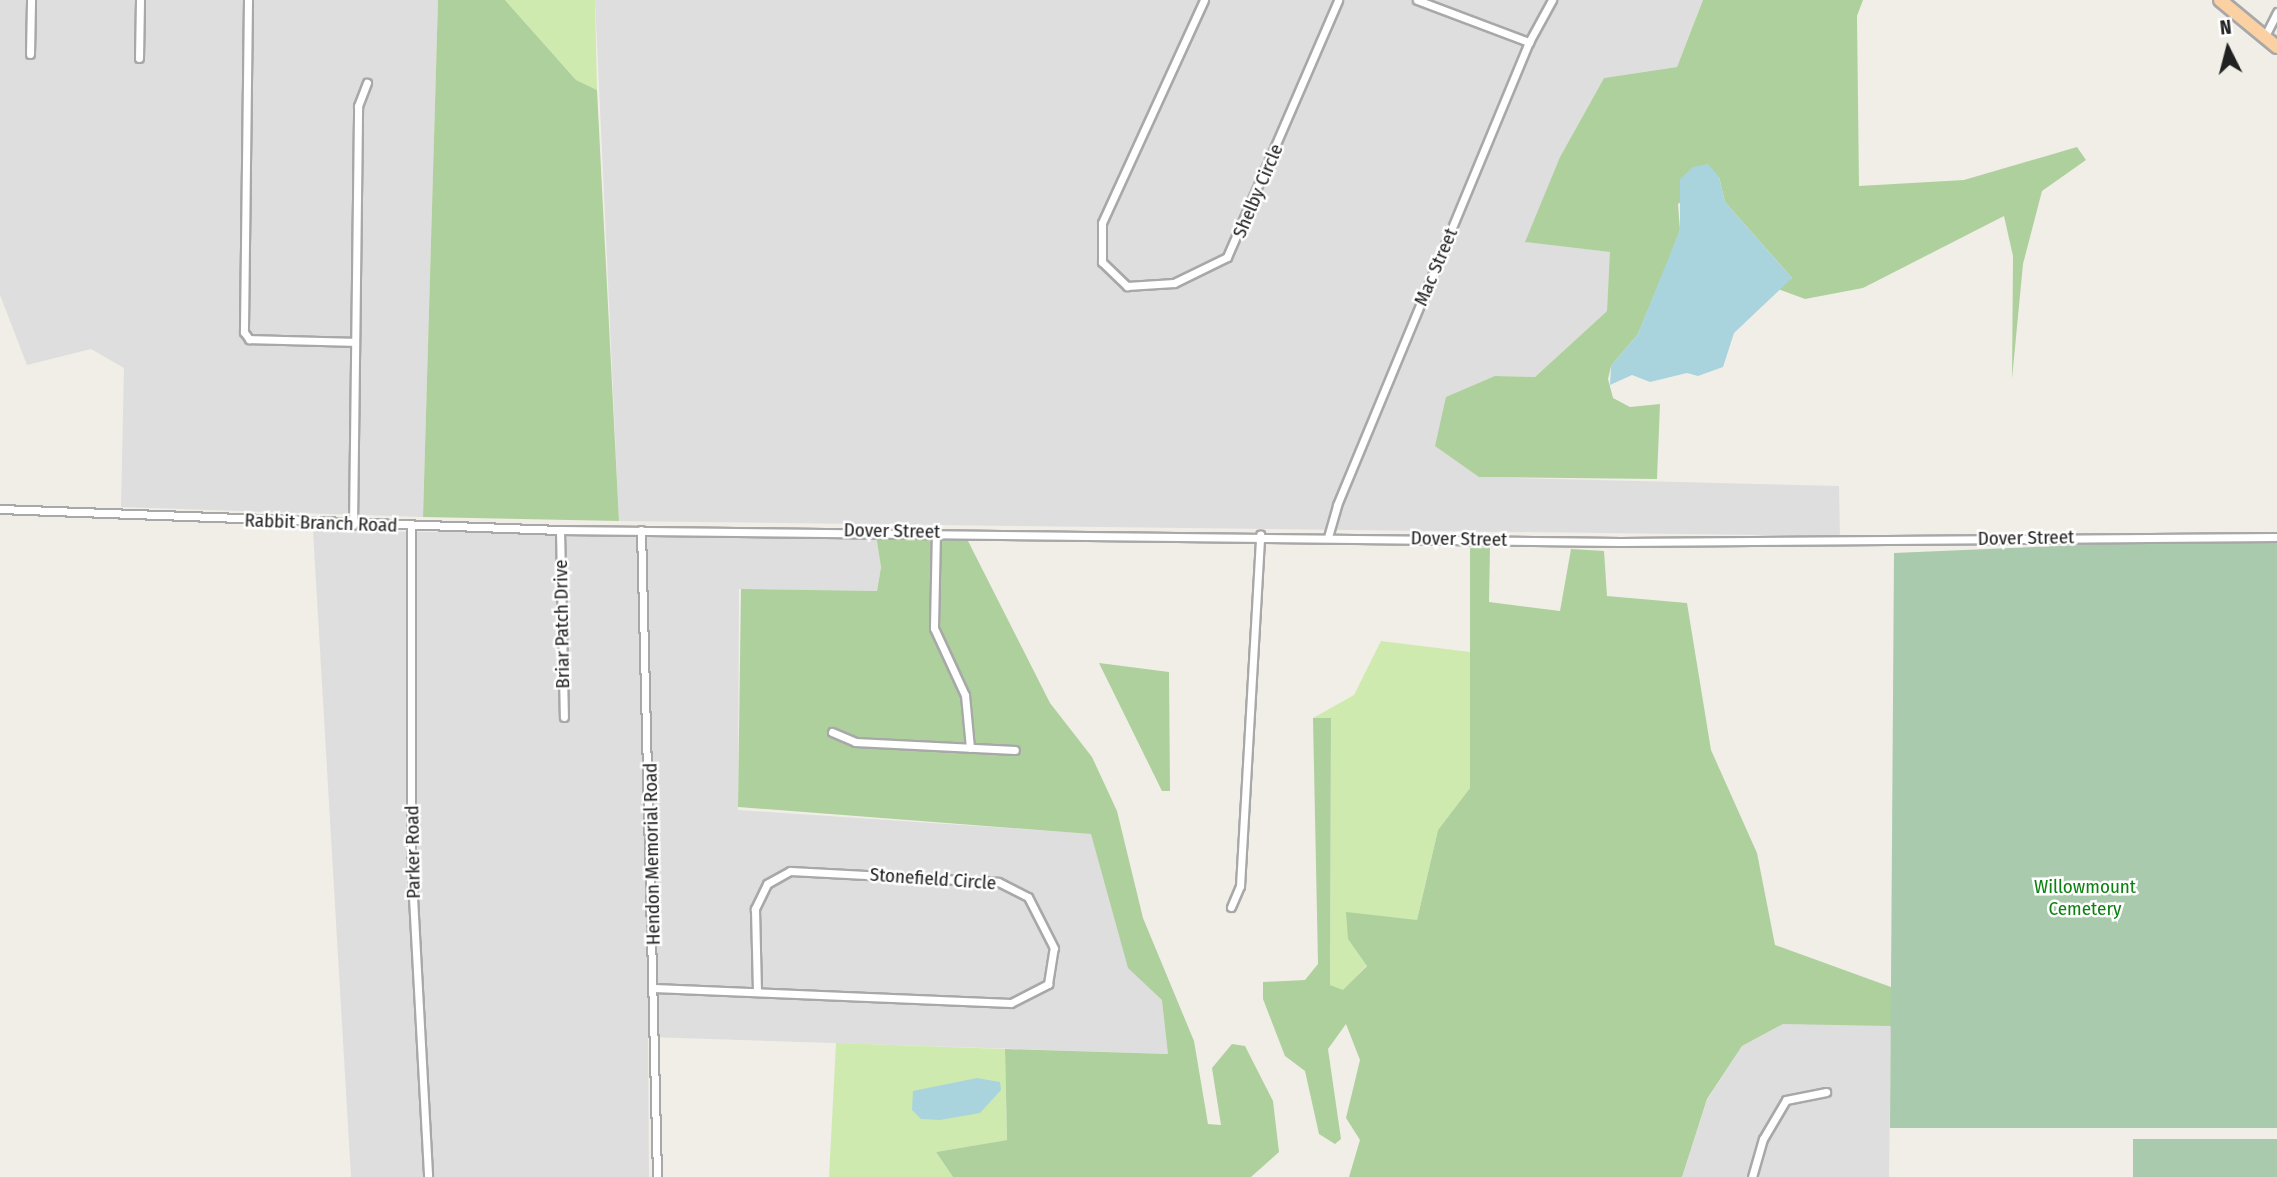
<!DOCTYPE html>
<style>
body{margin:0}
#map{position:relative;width:2277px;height:1177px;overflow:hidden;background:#f1eee8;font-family:"Fira Sans Condensed",sans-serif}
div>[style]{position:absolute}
.residential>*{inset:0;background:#dfdede}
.grass>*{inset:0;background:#cfeaaf}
.forest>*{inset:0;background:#aed09d}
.cemetery>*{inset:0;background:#a9caac;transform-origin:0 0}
.water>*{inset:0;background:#a9d4de}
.roads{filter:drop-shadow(2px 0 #a8a8a8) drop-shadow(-2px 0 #a8a8a8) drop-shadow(0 2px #a8a8a8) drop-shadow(0 -2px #a8a8a8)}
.minor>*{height:7px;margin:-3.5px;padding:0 3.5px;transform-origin:3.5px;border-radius:3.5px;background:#fff}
.primary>*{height:12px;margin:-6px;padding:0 6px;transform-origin:6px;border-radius:6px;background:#fbd1a3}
span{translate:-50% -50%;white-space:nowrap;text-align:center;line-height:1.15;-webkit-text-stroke:5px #fff;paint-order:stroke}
.street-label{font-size:19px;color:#212121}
.park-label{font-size:19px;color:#0d8111}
.north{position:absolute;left:2193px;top:14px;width:70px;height:70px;-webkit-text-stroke:5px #fff;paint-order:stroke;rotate:354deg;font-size:19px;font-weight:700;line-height:28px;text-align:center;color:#212121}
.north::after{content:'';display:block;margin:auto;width:24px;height:32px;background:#212121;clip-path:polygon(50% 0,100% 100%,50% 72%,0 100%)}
</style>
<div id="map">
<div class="residential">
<div style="clip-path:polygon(0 0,438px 0,423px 517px,121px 507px,124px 368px,91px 349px,27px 365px,0 295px)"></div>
<div style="clip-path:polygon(595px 0,1703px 0,1677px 67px,1604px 78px,1560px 157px,1526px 242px,1611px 252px,1607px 311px,1535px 377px,1495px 376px,1479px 477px,1839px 486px,1840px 536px,619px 521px)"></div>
<div style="clip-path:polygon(313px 531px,876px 535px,881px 566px,877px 591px,739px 589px,738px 810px,1095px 834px,1163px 1002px,1169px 1054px,648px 1037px,649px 1177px,351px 1177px)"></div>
<div style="clip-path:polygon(1873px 1023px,1891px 1026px,1889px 1177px,1682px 1177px,1707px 1100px,1742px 1046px,1783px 1024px)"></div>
</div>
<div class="grass">
<div style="clip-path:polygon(505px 0,595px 0,597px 90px,576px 80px)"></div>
<div style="clip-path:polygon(1381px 641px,1470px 652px,1470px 788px,1438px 830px,1417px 920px,1348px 939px,1367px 965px,1343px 991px,1330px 985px,1331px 718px,1313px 718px,1354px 695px)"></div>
<div style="clip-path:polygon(836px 1043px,1005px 1049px,1007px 1140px,936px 1152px,953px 1177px,829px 1177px)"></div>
</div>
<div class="forest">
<div style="clip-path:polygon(438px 0,505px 0,576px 80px,597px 90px,619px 521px,423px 517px)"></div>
<div style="clip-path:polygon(1703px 0,1863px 0,1857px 16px,1859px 186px,1964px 180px,2077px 147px,2086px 160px,2042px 191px,2023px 264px,2012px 379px,2013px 256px,2004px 216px,1863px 288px,1805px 299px,1778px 289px,1792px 278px,1725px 202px,1719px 177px,1678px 204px,1680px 230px,1669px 259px,1638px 334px,1611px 366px,1608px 379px,1613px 398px,1630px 407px,1660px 404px,1657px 479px,1479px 477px,1435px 446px,1446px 397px,1495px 376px,1535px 377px,1607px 311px,1610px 252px,1525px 242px,1560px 157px,1604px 78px,1677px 67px)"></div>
<div style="clip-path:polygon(876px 535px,967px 539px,1050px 703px,1092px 757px,1117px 811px,1143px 918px,1194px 1041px,1208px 1124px,1221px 1125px,1212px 1068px,1232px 1044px,1245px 1046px,1273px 1101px,1279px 1152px,1251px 1177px,953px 1177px,936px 1152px,1007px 1140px,1005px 1049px,1168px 1054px,1162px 1000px,1128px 968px,1091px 834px,738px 807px,741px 589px,877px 591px,881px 567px)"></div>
<div style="clip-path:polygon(1490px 547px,1489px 602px,1560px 611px,1571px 549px,1604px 551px,1607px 596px,1687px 603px,1711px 750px,1757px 853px,1775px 945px,1891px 987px,1891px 1026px,1783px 1024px,1742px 1046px,1707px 1099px,1682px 1177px,1349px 1177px,1360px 1140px,1346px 1118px,1360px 1060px,1346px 1024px,1328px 1049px,1341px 1139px,1335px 1144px,1319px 1134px,1305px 1071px,1285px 1056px,1263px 999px,1263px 982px,1305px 980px,1318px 964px,1313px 718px,1331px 718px,1330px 985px,1343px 990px,1367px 966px,1348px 939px,1346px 912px,1417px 920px,1438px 830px,1470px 788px,1470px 548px)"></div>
<div style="clip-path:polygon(1099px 663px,1169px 672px,1170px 791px,1162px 791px)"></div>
</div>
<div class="cemetery">
<div style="clip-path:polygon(2150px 542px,2277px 543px,2277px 1128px,1890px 1128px,1894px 553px)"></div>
<div style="left:2277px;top:1139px;width:38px;height:144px;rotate:90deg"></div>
</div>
<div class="water">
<div style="clip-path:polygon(1708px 164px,1719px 177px,1725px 202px,1792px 278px,1734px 333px,1723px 367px,1698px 376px,1687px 373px,1650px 382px,1632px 375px,1610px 385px,1611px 366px,1638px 334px,1680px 230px,1680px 179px,1693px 167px)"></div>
<div style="clip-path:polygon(977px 1078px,1000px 1082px,1001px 1090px,980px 1113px,940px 1120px,921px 1119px,912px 1110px,913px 1091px)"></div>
</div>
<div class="roads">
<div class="minor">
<div style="left:248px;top:0;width:332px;rotate:90.7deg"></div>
<div style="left:244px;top:332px;width:9px;rotate:54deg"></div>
<div style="left:249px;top:339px;width:106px;rotate:1.6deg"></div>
<div style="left:1204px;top:0;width:245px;rotate:114.6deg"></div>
<div style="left:1102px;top:223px;width:39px;rotate:90deg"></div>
<div style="left:1102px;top:262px;width:35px;rotate:44deg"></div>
<div style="left:1127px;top:286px;width:47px;rotate:-3.7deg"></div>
<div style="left:1174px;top:283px;width:59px;rotate:-26.1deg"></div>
<div style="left:1227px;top:257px;width:280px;rotate:-66.6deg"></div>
<div style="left:1417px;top:0;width:120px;rotate:20.6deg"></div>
<div style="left:2265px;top:36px;width:27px;rotate:-63deg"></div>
<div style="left:30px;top:54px;width:54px;rotate:-88.9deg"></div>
<div style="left:139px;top:58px;width:58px;rotate:-89deg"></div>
<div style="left:0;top:509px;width:560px;rotate:2.15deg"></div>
<div style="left:560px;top:530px;width:1060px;rotate:0.65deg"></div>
<div style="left:1620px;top:542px;width:657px;rotate:-0.44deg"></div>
<div style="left:353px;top:525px;width:419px;rotate:-89.3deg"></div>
<div style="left:358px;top:106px;width:25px;rotate:-69deg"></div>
<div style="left:411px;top:526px;width:334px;rotate:90deg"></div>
<div style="left:411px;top:860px;width:317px;rotate:86.9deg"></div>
<div style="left:560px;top:530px;width:187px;rotate:88.8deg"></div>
<div style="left:641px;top:530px;width:647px;rotate:88.58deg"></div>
<div style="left:936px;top:531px;width:97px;rotate:91.2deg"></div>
<div style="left:934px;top:628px;width:74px;rotate:65.2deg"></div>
<div style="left:965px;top:695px;width:53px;rotate:84.6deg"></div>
<div style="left:1328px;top:537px;width:33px;rotate:-74deg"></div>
<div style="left:1337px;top:505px;width:501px;rotate:-67.48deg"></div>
<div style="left:1529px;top:42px;width:48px;rotate:-61.3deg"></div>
<div style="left:832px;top:732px;width:25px;rotate:23deg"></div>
<div style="left:855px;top:742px;width:160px;rotate:2.9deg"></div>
<div style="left:1231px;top:907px;width:23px;rotate:-67deg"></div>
<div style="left:1240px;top:886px;width:352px;rotate:-86.7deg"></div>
<div style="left:654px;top:988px;width:357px;rotate:2.4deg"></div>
<div style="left:1011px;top:1003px;width:42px;rotate:-27.2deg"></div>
<div style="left:1048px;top:984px;width:36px;rotate:-81deg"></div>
<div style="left:1054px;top:948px;width:57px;rotate:-117deg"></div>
<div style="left:1028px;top:897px;width:34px;rotate:-153deg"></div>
<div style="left:998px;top:882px;width:208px;rotate:-177deg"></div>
<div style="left:790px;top:871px;width:26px;rotate:151deg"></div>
<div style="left:767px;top:884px;width:28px;rotate:116deg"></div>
<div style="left:755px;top:909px;width:83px;rotate:88.6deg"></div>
<div style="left:1752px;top:1177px;width:40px;rotate:-74deg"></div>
<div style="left:1763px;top:1139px;width:45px;rotate:-59.5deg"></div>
<div style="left:1786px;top:1100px;width:41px;rotate:-11.3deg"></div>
</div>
<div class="primary">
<div style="left:2220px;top:0;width:74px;rotate:39.5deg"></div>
</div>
</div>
<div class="street-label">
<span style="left:1258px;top:191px;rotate:-67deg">Shelby Circle</span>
<span style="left:1436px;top:267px;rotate:-67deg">Mac Street</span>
<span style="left:321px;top:523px;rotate:2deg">Rabbit Branch Road</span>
<span style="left:892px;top:531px;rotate:1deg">Dover Street</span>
<span style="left:2026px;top:538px;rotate:-1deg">Dover Street</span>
<span style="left:1459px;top:539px;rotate:1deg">Dover Street</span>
<span style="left:562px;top:624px;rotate:-91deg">Briar Patch Drive</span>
<span style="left:413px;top:852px;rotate:-91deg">Parker Road</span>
<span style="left:652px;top:854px;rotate:-91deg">Hendon Memorial Road</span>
<span style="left:933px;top:879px;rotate:4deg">Stonefield Circle</span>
</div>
<div class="park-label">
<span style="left:2085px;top:898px">Willowmount<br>Cemetery</span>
</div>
<div class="north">N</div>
</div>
